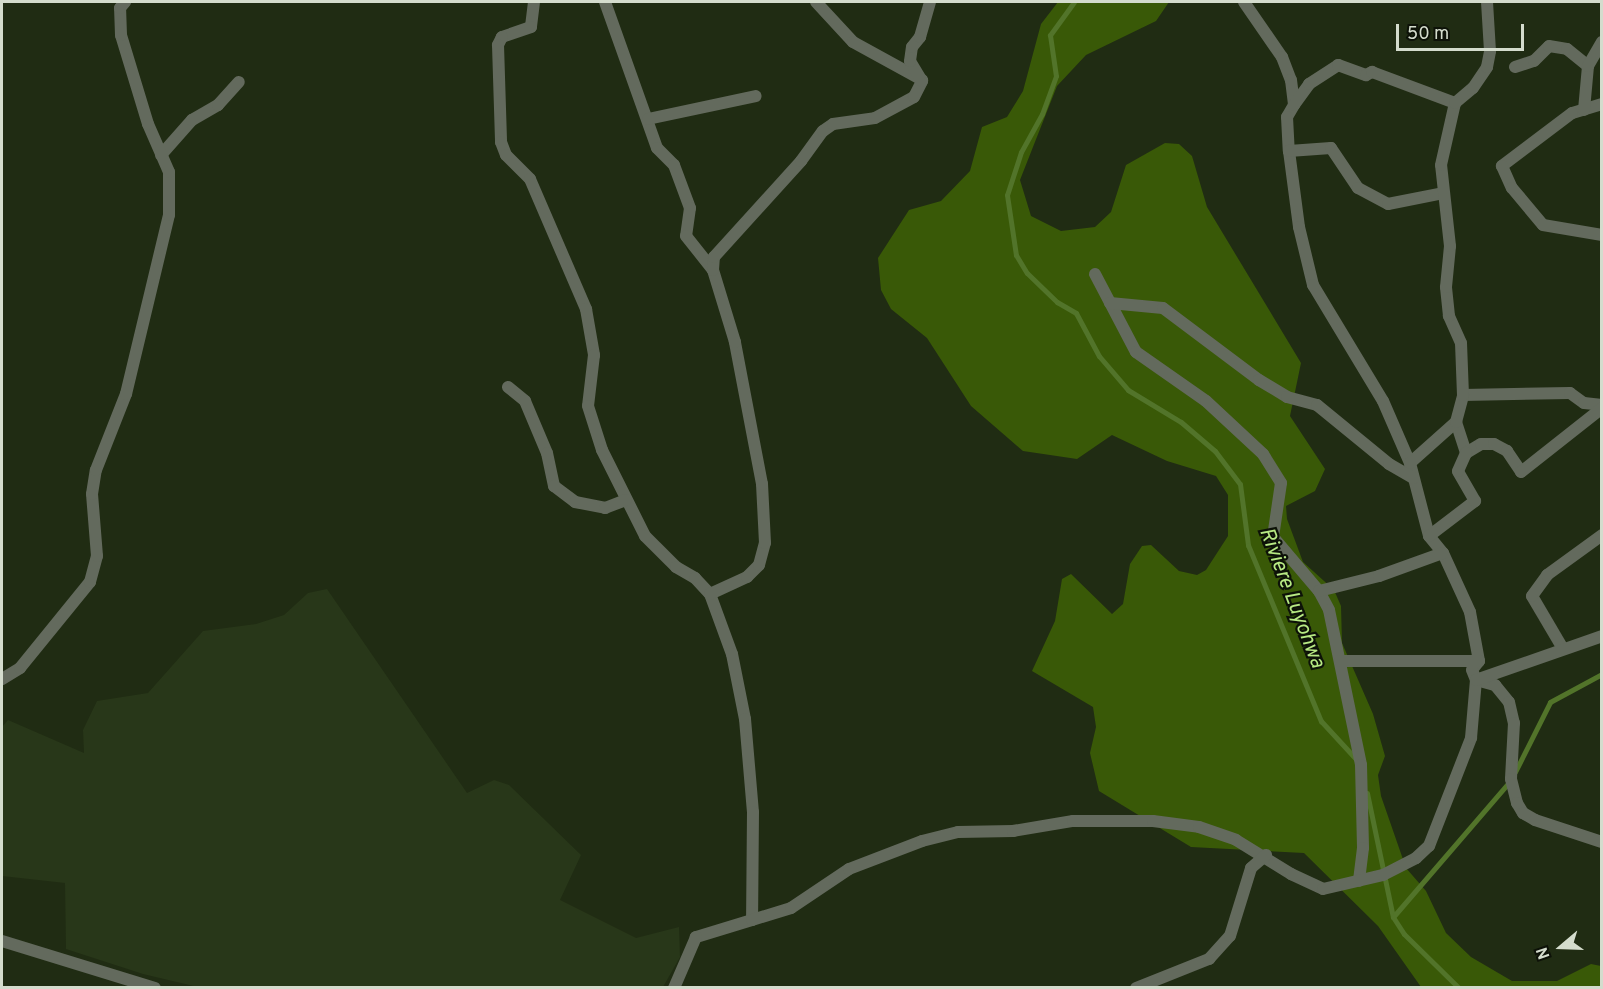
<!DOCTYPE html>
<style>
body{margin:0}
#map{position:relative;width:1603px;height:989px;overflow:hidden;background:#202c13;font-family:Overpass,sans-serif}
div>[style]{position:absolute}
.built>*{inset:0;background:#283719}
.forest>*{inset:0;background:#395907}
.stream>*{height:5px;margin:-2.5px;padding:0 2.5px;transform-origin:2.5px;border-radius:2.5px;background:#52742a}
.street>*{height:12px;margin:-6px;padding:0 6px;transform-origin:6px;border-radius:6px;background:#636a5d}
span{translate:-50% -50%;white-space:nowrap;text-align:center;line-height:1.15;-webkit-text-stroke:4.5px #0d1208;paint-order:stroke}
.water-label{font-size:21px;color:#b8ea84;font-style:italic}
.frame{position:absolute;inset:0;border:3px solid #d4dccd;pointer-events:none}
.north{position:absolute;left:1531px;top:917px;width:60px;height:60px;-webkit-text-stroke:4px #0d1208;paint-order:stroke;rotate:251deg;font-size:16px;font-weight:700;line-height:24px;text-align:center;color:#d4dccd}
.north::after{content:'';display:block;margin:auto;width:21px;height:27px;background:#d4dccd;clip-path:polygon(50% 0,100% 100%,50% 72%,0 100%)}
.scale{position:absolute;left:1396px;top:24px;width:128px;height:27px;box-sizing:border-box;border:3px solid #d4dccd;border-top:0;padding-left:8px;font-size:18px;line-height:21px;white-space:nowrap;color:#d4dccd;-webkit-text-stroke:4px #0d1208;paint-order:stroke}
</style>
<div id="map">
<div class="built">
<div style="clip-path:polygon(327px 589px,467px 793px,494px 780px,509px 785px,581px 855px,560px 900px,636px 938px,679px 927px,680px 957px,663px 987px,202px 988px,143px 974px,66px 949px,65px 883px,2px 876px,2px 727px,8px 720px,84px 753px,83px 730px,97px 701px,148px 693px,203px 631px,256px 624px,284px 615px,308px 593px)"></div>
</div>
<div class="forest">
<div style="clip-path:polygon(1058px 2px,1169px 2px,1156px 21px,1086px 55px,1057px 86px,1020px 180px,1031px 216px,1061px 231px,1095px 227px,1111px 212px,1126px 165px,1165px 143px,1179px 144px,1192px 156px,1207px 207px,1301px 363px,1290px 416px,1325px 469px,1315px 491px,1286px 506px,1287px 519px,1303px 562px,1334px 590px,1341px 606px,1342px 643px,1373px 714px,1385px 756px,1378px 775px,1381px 796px,1406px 868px,1426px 891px,1446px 933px,1471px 957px,1512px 981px,1557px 981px,1591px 964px,1601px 966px,1601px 987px,1421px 987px,1378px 926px,1304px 853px,1191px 847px,1099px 791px,1090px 753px,1096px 727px,1093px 707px,1032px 671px,1055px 621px,1062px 579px,1071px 574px,1112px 614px,1123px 604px,1130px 564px,1142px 546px,1151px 545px,1179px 571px,1197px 575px,1206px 570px,1228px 536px,1228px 495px,1216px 476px,1167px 461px,1112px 435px,1077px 459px,1023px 451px,971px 406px,927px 338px,891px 309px,881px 290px,878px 258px,909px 210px,941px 201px,970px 171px,982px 127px,1007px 117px,1023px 91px,1041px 24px)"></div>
</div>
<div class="stream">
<div style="left:1074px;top:2px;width:41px;rotate:126deg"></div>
<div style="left:1050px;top:35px;width:41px;rotate:81.7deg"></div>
<div style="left:1056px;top:76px;width:40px;rotate:110.2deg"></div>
<div style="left:1042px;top:114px;width:43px;rotate:118.9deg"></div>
<div style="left:1021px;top:152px;width:45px;rotate:108deg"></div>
<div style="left:1007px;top:195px;width:61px;rotate:81.5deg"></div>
<div style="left:1016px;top:255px;width:21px;rotate:59deg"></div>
<div style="left:1027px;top:273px;width:42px;rotate:44deg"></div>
<div style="left:1057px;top:302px;width:22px;rotate:30deg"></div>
<div style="left:1076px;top:313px;width:49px;rotate:61.9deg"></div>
<div style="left:1099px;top:356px;width:45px;rotate:49.5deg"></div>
<div style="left:1128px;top:390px;width:62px;rotate:31.1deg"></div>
<div style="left:1181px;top:422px;width:45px;rotate:40.5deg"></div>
<div style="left:1215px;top:451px;width:41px;rotate:52.9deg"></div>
<div style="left:1240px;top:484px;width:62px;rotate:82.5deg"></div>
<div style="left:1248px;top:545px;width:191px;rotate:67.5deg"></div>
<div style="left:1321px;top:721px;width:52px;rotate:47.4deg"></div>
<div style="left:1515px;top:772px;width:78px;rotate:-63.4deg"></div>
<div style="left:1550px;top:702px;width:59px;rotate:-28.3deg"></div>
<div style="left:1367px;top:793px;width:127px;rotate:78.2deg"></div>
<div style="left:1393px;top:917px;width:20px;rotate:57deg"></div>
<div style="left:1404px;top:934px;width:77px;rotate:44.5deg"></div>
<div style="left:1393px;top:917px;width:181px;rotate:-49.3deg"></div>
</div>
<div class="street">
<div style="left:534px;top:2px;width:25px;rotate:97deg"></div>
<div style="left:531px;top:27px;width:31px;rotate:161deg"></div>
<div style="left:502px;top:37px;width:9px;rotate:117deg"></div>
<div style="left:498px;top:45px;width:97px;rotate:88.2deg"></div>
<div style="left:501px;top:142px;width:14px;rotate:69deg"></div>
<div style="left:506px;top:155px;width:34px;rotate:45deg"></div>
<div style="left:530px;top:179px;width:142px;rotate:66.7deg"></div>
<div style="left:586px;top:309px;width:47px;rotate:80.1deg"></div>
<div style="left:594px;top:355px;width:51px;rotate:96.7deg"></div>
<div style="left:588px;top:406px;width:46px;rotate:72.3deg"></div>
<div style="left:602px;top:450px;width:96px;rotate:63.4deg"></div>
<div style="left:645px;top:536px;width:44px;rotate:45deg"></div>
<div style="left:676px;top:567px;width:22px;rotate:30deg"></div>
<div style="left:695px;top:578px;width:22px;rotate:47deg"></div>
<div style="left:710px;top:594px;width:64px;rotate:69.9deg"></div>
<div style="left:732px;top:654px;width:66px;rotate:78.7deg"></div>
<div style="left:745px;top:719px;width:93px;rotate:85.1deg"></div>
<div style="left:753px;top:812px;width:108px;rotate:90.5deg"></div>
<div style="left:752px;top:920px;width:59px;rotate:163.1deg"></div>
<div style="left:696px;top:937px;width:56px;rotate:113.3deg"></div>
<div style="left:605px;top:2px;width:155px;rotate:70.4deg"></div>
<div style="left:657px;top:148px;width:24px;rotate:45deg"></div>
<div style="left:674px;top:165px;width:46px;rotate:69.6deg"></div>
<div style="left:690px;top:208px;width:28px;rotate:98deg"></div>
<div style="left:686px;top:236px;width:43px;rotate:51.5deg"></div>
<div style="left:816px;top:2px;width:54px;rotate:47.2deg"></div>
<div style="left:853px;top:42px;width:79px;rotate:28.8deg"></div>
<div style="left:1244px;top:2px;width:67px;rotate:55.4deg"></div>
<div style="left:1282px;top:57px;width:25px;rotate:69deg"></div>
<div style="left:1291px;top:80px;width:25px;rotate:83deg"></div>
<div style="left:1294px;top:105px;width:14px;rotate:120deg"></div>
<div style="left:1287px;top:117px;width:34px;rotate:87deg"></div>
<div style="left:1289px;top:151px;width:77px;rotate:82.5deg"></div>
<div style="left:1299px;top:227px;width:60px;rotate:76.4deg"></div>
<div style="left:1313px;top:285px;width:135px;rotate:58.9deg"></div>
<div style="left:1383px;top:401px;width:68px;rotate:66.5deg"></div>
<div style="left:1410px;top:463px;width:75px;rotate:75.4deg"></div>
<div style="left:1429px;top:536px;width:22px;rotate:51deg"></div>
<div style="left:1443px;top:553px;width:65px;rotate:65.4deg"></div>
<div style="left:1470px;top:612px;width:50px;rotate:79.6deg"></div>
<div style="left:1479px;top:661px;width:11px;rotate:128deg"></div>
<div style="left:1472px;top:670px;width:11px;rotate:68deg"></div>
<div style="left:1476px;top:680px;width:20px;rotate:15deg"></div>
<div style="left:1495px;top:685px;width:22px;rotate:51deg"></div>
<div style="left:1509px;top:702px;width:22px;rotate:77deg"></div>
<div style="left:1514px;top:723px;width:56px;rotate:93.1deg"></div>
<div style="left:1511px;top:779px;width:25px;rotate:76deg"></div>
<div style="left:1517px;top:803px;width:12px;rotate:59deg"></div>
<div style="left:1523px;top:813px;width:14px;rotate:30deg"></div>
<div style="left:1535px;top:820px;width:71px;rotate:18.2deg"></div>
<div style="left:1515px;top:67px;width:20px;rotate:-18deg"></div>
<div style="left:1534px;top:61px;width:21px;rotate:-45deg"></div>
<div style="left:1549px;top:46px;width:18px;rotate:9deg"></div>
<div style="left:1567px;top:49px;width:27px;rotate:39deg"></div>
<div style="left:1602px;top:104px;width:31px;rotate:163deg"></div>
<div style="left:1572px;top:113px;width:88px;rotate:142.9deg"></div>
<div style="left:1502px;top:166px;width:24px;rotate:66deg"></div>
<div style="left:1512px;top:188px;width:48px;rotate:50deg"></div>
<div style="left:1543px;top:225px;width:60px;rotate:9.6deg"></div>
<div style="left:1294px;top:105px;width:26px;rotate:-54deg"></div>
<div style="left:1309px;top:84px;width:35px;rotate:-33deg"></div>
<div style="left:1338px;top:65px;width:30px;rotate:20deg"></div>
<div style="left:1366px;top:75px;width:7px;rotate:-27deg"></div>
<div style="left:1372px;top:72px;width:89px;rotate:20.5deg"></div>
<div style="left:1584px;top:110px;width:44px;rotate:-84.8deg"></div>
<div style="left:1588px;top:66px;width:28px;rotate:-60deg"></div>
<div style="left:648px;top:119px;width:110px;rotate:-12deg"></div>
<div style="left:1289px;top:151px;width:42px;rotate:-4.1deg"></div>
<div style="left:1331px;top:148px;width:48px;rotate:56deg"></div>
<div style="left:1358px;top:188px;width:34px;rotate:28deg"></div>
<div style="left:1388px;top:204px;width:56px;rotate:-11.3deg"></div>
<div style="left:161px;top:155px;width:47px;rotate:-48.5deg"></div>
<div style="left:192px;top:120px;width:30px;rotate:-30deg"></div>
<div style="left:218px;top:105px;width:31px;rotate:-48deg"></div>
<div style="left:1095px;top:274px;width:88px;rotate:62.3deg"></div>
<div style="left:1136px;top:352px;width:85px;rotate:35deg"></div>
<div style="left:1206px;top:401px;width:78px;rotate:42.9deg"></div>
<div style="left:1263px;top:454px;width:34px;rotate:58deg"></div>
<div style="left:1281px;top:483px;width:55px;rotate:98.4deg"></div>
<div style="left:1273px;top:537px;width:71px;rotate:49.6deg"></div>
<div style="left:1319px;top:591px;width:21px;rotate:62deg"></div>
<div style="left:1329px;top:610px;width:158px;rotate:78.3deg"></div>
<div style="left:1361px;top:765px;width:83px;rotate:88.6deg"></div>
<div style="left:1363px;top:848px;width:33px;rotate:97deg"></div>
<div style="left:1110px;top:303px;width:53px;rotate:5.4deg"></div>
<div style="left:1163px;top:308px;width:120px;rotate:36.9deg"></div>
<div style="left:1259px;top:380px;width:33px;rotate:31deg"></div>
<div style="left:1287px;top:397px;width:31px;rotate:15deg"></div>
<div style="left:1317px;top:405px;width:93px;rotate:39.3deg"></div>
<div style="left:1389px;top:464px;width:28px;rotate:30deg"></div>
<div style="left:508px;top:387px;width:22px;rotate:39deg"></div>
<div style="left:525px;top:401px;width:56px;rotate:67.1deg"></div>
<div style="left:547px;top:453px;width:34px;rotate:78deg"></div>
<div style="left:554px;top:486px;width:26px;rotate:37deg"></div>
<div style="left:575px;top:502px;width:31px;rotate:11deg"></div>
<div style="left:605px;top:508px;width:22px;rotate:-21deg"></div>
<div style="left:1463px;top:395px;width:107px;rotate:-1.1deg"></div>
<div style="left:1570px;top:393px;width:17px;rotate:36deg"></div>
<div style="left:1584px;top:403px;width:18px;rotate:6deg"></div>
<div style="left:1456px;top:422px;width:33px;rotate:72deg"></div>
<div style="left:1466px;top:453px;width:17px;rotate:-31deg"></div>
<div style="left:1481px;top:444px;width:13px"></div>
<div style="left:1494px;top:444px;width:15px;rotate:28deg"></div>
<div style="left:1507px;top:451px;width:25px;rotate:56deg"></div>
<div style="left:1521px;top:472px;width:103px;rotate:-38.3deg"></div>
<div style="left:1410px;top:463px;width:62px;rotate:-41.7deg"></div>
<div style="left:1456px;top:422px;width:28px;rotate:-75deg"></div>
<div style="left:1463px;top:395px;width:52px;rotate:-92.2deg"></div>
<div style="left:1461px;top:343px;width:30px;rotate:-114deg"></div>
<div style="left:1449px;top:316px;width:29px;rotate:-96deg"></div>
<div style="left:1446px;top:287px;width:41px;rotate:-84.4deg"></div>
<div style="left:1450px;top:246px;width:81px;rotate:-96.3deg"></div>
<div style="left:1441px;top:165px;width:64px;rotate:-77.3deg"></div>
<div style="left:1455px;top:103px;width:23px;rotate:-40deg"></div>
<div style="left:1473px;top:88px;width:25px;rotate:-56deg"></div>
<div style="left:1487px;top:67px;width:16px;rotate:-79deg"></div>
<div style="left:1490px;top:51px;width:49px;rotate:-93.5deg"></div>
<div style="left:1429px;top:536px;width:58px;rotate:-37.3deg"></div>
<div style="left:1475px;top:501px;width:34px;rotate:-120deg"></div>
<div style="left:1458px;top:471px;width:20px;rotate:-66deg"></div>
<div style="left:1319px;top:591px;width:62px;rotate:-14deg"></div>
<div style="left:1379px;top:576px;width:68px;rotate:-19.8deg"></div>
<div style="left:710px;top:594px;width:41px;rotate:-24.7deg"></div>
<div style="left:747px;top:577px;width:17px;rotate:-45deg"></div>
<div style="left:759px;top:565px;width:23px;rotate:-75deg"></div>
<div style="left:765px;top:543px;width:59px;rotate:-92.9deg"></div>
<div style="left:762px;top:484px;width:145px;rotate:-100.8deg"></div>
<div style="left:735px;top:342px;width:75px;rotate:-107deg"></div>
<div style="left:713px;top:270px;width:13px;rotate:-86deg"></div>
<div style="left:714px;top:257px;width:130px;rotate:-47.8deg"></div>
<div style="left:801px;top:161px;width:37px;rotate:-54deg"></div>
<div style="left:823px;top:131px;width:12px;rotate:-35deg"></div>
<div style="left:833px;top:124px;width:42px;rotate:-8.1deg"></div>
<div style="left:875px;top:118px;width:44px;rotate:-28.3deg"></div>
<div style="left:914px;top:97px;width:18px;rotate:-63deg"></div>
<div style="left:922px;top:81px;width:23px;rotate:-121deg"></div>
<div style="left:910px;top:61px;width:14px;rotate:-82deg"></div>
<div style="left:912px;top:47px;width:13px;rotate:-51deg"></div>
<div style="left:920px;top:37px;width:36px;rotate:-74deg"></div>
<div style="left:1562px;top:647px;width:59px;rotate:-120.5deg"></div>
<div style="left:1532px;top:596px;width:26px;rotate:-54deg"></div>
<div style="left:1547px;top:575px;width:68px;rotate:-36deg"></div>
<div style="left:1340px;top:661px;width:139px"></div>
<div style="left:2px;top:679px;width:21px;rotate:-31deg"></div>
<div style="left:20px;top:668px;width:111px;rotate:-50.9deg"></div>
<div style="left:90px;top:582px;width:27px;rotate:-75deg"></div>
<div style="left:97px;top:556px;width:62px;rotate:-94.6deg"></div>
<div style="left:92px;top:494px;width:24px;rotate:-81deg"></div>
<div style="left:96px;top:470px;width:82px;rotate:-68.5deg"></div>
<div style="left:126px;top:394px;width:184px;rotate:-76.5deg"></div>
<div style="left:169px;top:215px;width:43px;rotate:-90deg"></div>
<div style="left:169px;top:172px;width:52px;rotate:-113.6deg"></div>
<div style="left:148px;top:124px;width:93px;rotate:-106.9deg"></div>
<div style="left:121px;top:35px;width:27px;rotate:-92deg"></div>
<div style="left:120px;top:8px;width:8px;rotate:-50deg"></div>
<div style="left:752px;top:920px;width:41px;rotate:-17.1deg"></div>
<div style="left:791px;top:908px;width:70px;rotate:-33.9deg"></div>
<div style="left:849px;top:869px;width:78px;rotate:-21deg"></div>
<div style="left:922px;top:841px;width:37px;rotate:-14deg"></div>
<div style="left:958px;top:832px;width:55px;rotate:-1deg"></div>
<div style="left:1013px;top:831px;width:61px;rotate:-9.5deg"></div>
<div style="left:1073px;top:821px;width:80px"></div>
<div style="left:1153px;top:821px;width:46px;rotate:7.4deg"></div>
<div style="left:1199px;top:827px;width:39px;rotate:19deg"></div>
<div style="left:1236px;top:840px;width:65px;rotate:31.7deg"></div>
<div style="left:1291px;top:874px;width:35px;rotate:25deg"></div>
<div style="left:1323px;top:889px;width:62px;rotate:-13.1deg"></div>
<div style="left:1383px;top:875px;width:37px;rotate:-27deg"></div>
<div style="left:1416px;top:858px;width:18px;rotate:-43deg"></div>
<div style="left:1429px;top:846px;width:116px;rotate:-68.7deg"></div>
<div style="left:1471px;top:738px;width:58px;rotate:-85.1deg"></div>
<div style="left:1476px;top:680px;width:133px;rotate:-19.2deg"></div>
<div style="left:2px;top:941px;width:160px;rotate:17.1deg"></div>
<div style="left:1136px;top:988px;width:79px;rotate:-21.7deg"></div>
<div style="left:1209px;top:959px;width:31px;rotate:-48deg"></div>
<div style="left:1230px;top:936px;width:71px;rotate:-72.8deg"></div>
<div style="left:1251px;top:868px;width:20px;rotate:-41deg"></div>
</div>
<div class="water-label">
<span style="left:1291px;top:598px;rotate:69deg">Riviere Luyohwa</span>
</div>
<div class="frame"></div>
<div class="north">N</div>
<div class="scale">50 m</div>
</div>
